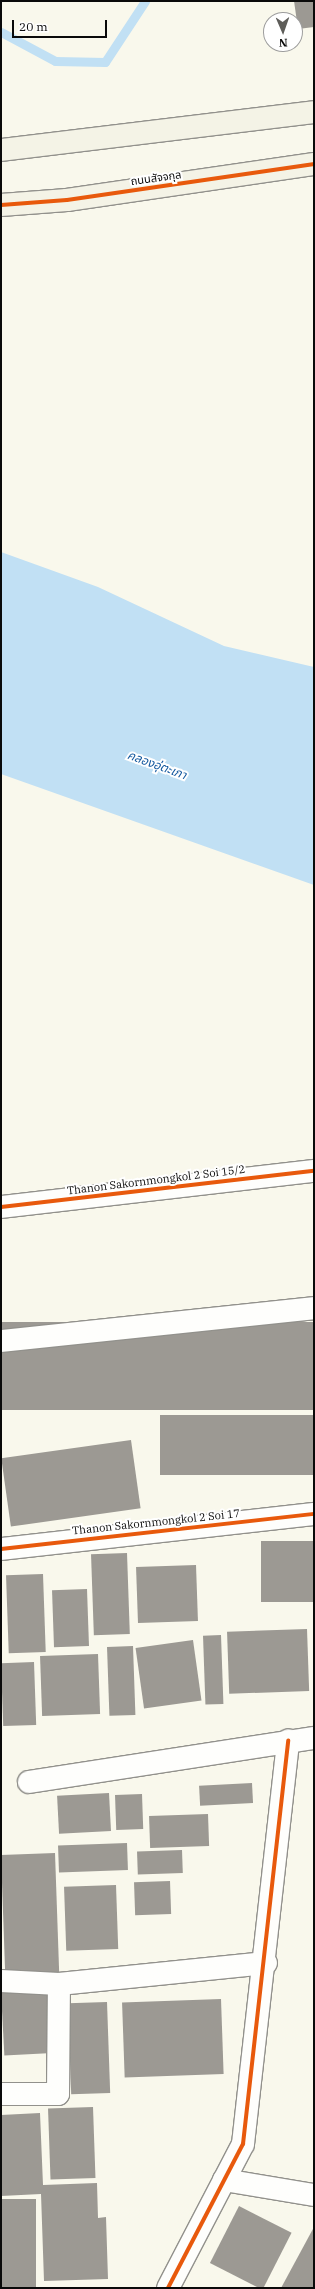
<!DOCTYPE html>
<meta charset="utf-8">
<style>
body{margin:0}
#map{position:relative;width:315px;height:2289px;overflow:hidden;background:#f9f8ec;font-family:"IBM Plex Serif","Noto Sans Thai",serif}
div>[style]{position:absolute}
.water>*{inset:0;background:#c1e0f4}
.stream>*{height:9px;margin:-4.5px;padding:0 4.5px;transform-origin:4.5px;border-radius:4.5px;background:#c1e0f4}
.building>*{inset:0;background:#9c9993;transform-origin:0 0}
.roads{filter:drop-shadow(1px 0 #92918c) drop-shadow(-1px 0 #92918c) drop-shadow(0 1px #92918c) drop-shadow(0 -1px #92918c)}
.street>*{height:22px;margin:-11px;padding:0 11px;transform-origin:11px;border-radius:11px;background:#fefefc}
.secondary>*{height:22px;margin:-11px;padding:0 11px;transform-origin:11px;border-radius:11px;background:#f4f3e6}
.cycleway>*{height:4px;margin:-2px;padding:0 2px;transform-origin:2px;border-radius:2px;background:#e8590c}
span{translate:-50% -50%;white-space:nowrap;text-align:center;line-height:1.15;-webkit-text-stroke:4px #fff;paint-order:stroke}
.street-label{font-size:11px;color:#0a0a0a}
.water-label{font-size:12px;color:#11579e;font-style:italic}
.frame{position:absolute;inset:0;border:2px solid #0a0a0a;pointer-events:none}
.north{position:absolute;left:263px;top:12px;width:40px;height:40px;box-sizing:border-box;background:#fff;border:1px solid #9d9d9d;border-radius:50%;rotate:178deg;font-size:11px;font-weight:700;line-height:16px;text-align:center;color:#0a0a0a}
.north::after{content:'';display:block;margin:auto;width:14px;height:18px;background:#5e5d59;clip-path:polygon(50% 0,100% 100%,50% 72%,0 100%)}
.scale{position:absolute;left:12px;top:20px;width:95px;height:18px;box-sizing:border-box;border:2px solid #0a0a0a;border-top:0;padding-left:5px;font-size:12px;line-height:14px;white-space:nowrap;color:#0a0a0a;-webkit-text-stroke:3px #fff;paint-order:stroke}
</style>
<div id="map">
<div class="water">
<div style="clip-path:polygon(1px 552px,98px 587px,224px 646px,314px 667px,314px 885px,1px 774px)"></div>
</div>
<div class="stream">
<div style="left:1px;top:32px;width:61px;rotate:28.2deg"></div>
<div style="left:55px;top:61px;width:50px;rotate:1.1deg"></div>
<div style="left:105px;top:62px;width:73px;rotate:-56.7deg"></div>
</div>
<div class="building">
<div style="clip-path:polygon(294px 1px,314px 1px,314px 27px,298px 29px)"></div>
<div style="left:314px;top:1322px;width:88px;height:315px;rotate:90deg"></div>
<div style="left:314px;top:1415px;width:60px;height:154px;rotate:90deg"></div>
<div style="left:131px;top:1440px;width:69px;height:131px;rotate:82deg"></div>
<div style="left:314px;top:1541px;width:61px;height:53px;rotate:90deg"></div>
<div style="left:127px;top:1553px;width:81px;height:36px;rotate:88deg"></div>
<div style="left:196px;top:1565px;width:56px;height:60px;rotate:88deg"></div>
<div style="left:43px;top:1574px;width:78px;height:37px;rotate:88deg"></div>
<div style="left:87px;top:1589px;width:57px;height:35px;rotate:88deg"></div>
<div style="left:307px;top:1629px;width:62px;height:80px;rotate:88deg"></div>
<div style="left:221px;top:1635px;width:69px;height:18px;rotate:88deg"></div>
<div style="left:193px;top:1640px;width:61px;height:58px;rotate:82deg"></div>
<div style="left:133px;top:1646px;width:69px;height:26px;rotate:88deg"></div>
<div style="left:98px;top:1654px;width:60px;height:58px;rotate:88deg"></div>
<div style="left:34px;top:1662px;width:63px;height:33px;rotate:88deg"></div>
<div style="left:252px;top:1783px;width:20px;height:53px;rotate:87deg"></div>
<div style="left:109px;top:1793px;width:38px;height:52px;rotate:87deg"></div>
<div style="left:142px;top:1794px;width:35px;height:27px;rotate:88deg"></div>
<div style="left:208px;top:1814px;width:32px;height:59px;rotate:88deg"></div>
<div style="left:127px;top:1843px;width:27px;height:69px;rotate:88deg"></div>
<div style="left:182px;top:1850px;width:23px;height:45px;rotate:88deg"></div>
<div style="left:55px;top:1853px;width:121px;height:54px;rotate:88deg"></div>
<div style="left:170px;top:1881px;width:33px;height:36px;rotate:88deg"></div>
<div style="left:116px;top:1885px;width:64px;height:52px;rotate:88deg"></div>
<div style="left:49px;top:1990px;width:63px;height:48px;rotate:87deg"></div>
<div style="left:221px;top:1999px;width:75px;height:99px;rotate:88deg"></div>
<div style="left:107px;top:2002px;width:91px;height:39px;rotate:88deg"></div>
<div style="left:93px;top:2107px;width:71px;height:45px;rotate:88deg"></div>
<div style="clip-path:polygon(40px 2113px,43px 2185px,97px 2183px,98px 2218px,106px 2217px,108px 2279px,44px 2281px,41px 2194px,1px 2196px,1px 2115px)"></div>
<div style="left:1px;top:2199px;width:35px;height:89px"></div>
<div style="left:239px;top:2206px;width:59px;height:64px;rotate:27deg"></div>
<div style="clip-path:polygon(314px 2227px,314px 2288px,281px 2288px)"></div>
</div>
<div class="roads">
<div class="street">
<div style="left:1px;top:1207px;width:315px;rotate:-6.6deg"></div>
<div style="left:1px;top:1341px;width:315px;rotate:-6deg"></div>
<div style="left:1px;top:1549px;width:315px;rotate:-6.4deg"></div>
<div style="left:29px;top:1782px;width:288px;rotate:-8.8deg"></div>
<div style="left:1px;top:1981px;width:58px;rotate:3deg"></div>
<div style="left:59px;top:1984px;width:208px;rotate:-5.8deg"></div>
<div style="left:1px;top:2094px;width:57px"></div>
<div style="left:58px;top:2094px;width:110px;rotate:-89.5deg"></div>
<div style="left:224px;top:2180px;width:91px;rotate:9.5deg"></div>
<div style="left:168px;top:2288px;width:162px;rotate:-62.5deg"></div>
<div style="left:243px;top:2144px;width:406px;rotate:-83.6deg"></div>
</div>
<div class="secondary">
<div style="left:1px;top:150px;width:315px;rotate:-6.9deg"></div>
<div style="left:1px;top:205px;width:66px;rotate:-4.3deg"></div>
<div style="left:67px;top:200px;width:250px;rotate:-8.3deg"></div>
</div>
</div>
<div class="cycleway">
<div style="left:1px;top:205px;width:66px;rotate:-4.3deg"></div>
<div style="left:67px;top:200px;width:250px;rotate:-8.3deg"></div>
<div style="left:1px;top:1207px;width:315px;rotate:-6.6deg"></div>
<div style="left:1px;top:1549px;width:315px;rotate:-6.4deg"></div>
<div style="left:168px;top:2288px;width:162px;rotate:-62.5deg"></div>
<div style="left:243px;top:2144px;width:406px;rotate:-83.6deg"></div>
</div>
<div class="street-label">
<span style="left:156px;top:178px;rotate:-8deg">ถนนสัจจกุล</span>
<span style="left:156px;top:1180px;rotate:-7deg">Thanon Sakornmongkol 2 Soi 15/2</span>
<span style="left:156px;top:1522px;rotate:-6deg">Thanon Sakornmongkol 2 Soi 17</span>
</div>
<div class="water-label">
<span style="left:157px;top:765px;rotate:20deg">คลองอุ่ตะเภา</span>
</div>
<div class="frame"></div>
<div class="north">N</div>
<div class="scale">20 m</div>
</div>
